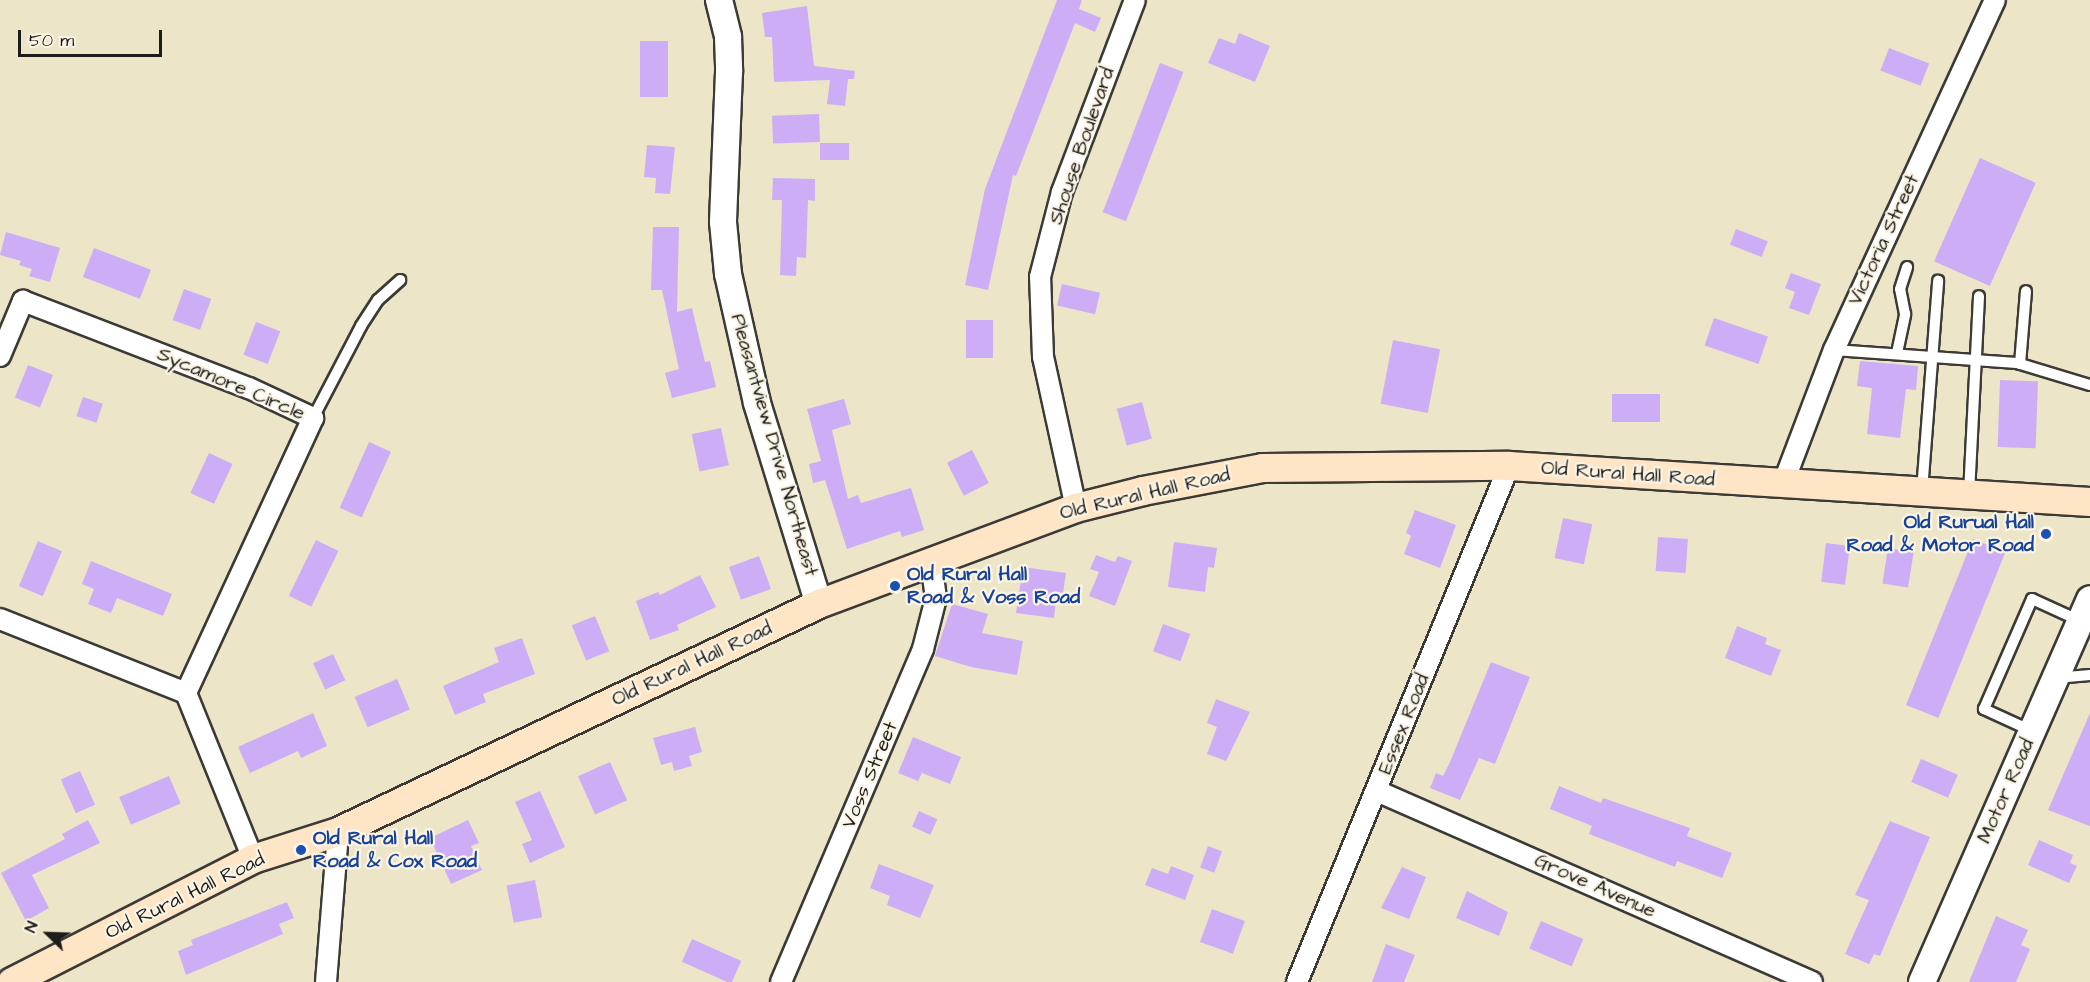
<!DOCTYPE html>
<style>
body{margin:0}
#map{position:relative;width:2090px;height:982px;overflow:hidden;background:#ece5c7;font-family:"Architects Daughter",sans-serif}
div>[style]{position:absolute}
.building>*{inset:0;background:#cdaef6;transform-origin:0 0}
.roads{filter:drop-shadow(2px 0 #3b3a36) drop-shadow(-2px 0 #3b3a36) drop-shadow(0 2px #3b3a36) drop-shadow(0 -2px #3b3a36)}
.service>*{height:10px;margin:-5px;padding:0 5px;transform-origin:5px;border-radius:5px;background:#fff}
.minor>*{height:20px;margin:-10px;padding:0 10px;transform-origin:10px;border-radius:10px;background:#fff}
.tertiary>*{height:26px;margin:-13px;padding:0 13px;transform-origin:13px;border-radius:13px;background:#fff}
.secondary>*{height:28px;margin:-14px;padding:0 14px;transform-origin:14px;border-radius:14px;background:#fde5c5}
.dots>*{width:16px;height:16px;translate:-50% -50%;box-sizing:border-box;border:3px solid #fcf5e5;border-radius:50%}
span{translate:-50% -50%;white-space:nowrap;text-align:center;line-height:1.15;-webkit-text-stroke:4.5px #fcf5e5;paint-order:stroke}
.street-label{font-size:20px;color:#1c1c1c}
.transit-label{font-size:20px;color:#164399;font-weight:700}
.right{translate:-100% -50%;text-align:right}
.left{translate:0 -50%;text-align:left}
.north{position:absolute;left:18px;top:904px;width:60px;height:60px;-webkit-text-stroke:4px #fcf5e5;paint-order:stroke;rotate:293deg;font-size:16px;font-weight:700;line-height:24px;text-align:center;color:#1c1c1c}
.north::after{content:'';display:block;margin:auto;width:21px;height:27px;background:#1c1c1c;clip-path:polygon(50% 0,100% 100%,50% 72%,0 100%)}
.scale{position:absolute;left:18px;top:30px;width:144px;height:27px;box-sizing:border-box;border:3px solid #1c1c1c;border-top:0;padding-left:8px;font-size:18px;line-height:21px;white-space:nowrap;color:#1c1c1c;-webkit-text-stroke:4px #fcf5e5;paint-order:stroke}
</style>
<div id="map">
<div class="building">
<div style="clip-path:polygon(1057px 0,1082px 0,1079px 9px,1101px 18px,1095px 32px,1075px 23px,1016px 176px,1013px 175px,988px 290px,965px 285px,985px 189px)"></div>
<div style="clip-path:polygon(807px 6px,814px 66px,855px 71px,854px 79px,848px 79px,845px 106px,827px 104px,830px 80px,774px 82px,772px 37px,765px 37px,762px 13px)"></div>
<div style="clip-path:polygon(1239px 33px,1270px 46px,1255px 82px,1208px 63px,1219px 38px,1235px 44px)"></div>
<div style="left:640px;top:41px;width:28px;height:56px"></div>
<div style="left:1889px;top:48px;width:43px;height:24px;rotate:21deg"></div>
<div style="left:1160px;top:63px;width:25px;height:160px;rotate:21deg"></div>
<div style="left:819px;top:114px;width:28px;height:47px;rotate:88deg"></div>
<div style="left:820px;top:143px;width:29px;height:17px"></div>
<div style="clip-path:polygon(647px 145px,675px 147px,670px 194px,655px 193px,656px 178px,644px 177px)"></div>
<div style="left:1980px;top:158px;width:61px;height:113px;rotate:24deg"></div>
<div style="clip-path:polygon(773px 178px,815px 179px,815px 201px,808px 200px,806px 258px,797px 257px,796px 276px,780px 275px,782px 200px,772px 200px)"></div>
<div style="clip-path:polygon(653px 227px,679px 227px,677px 312px,692px 308px,705px 362px,710px 361px,716px 387px,672px 398px,665px 373px,679px 369px,662px 290px,651px 290px)"></div>
<div style="left:1736px;top:229px;width:34px;height:17px;rotate:21deg"></div>
<div style="clip-path:polygon(6px 232px,60px 248px,50px 282px,29px 276px,32px 269px,19px 265px,21px 261px,0 255px)"></div>
<div style="left:94px;top:248px;width:61px;height:31px;rotate:21deg"></div>
<div style="clip-path:polygon(1791px 273px,1821px 284px,1809px 315px,1789px 308px,1795px 292px,1785px 288px)"></div>
<div style="left:1062px;top:284px;width:39px;height:22px;rotate:13deg"></div>
<div style="left:184px;top:289px;width:29px;height:33px;rotate:20deg"></div>
<div style="left:1714px;top:318px;width:57px;height:29px;rotate:19deg"></div>
<div style="left:993px;top:320px;width:38px;height:27px;rotate:90deg"></div>
<div style="left:256px;top:322px;width:26px;height:35px;rotate:21deg"></div>
<div style="left:1393px;top:340px;width:48px;height:65px;rotate:11deg"></div>
<div style="clip-path:polygon(1860px 361px,1918px 366px,1916px 390px,1906px 389px,1900px 438px,1867px 434px,1872px 388px,1857px 386px)"></div>
<div style="left:28px;top:365px;width:27px;height:35px;rotate:22deg"></div>
<div style="left:2000px;top:380px;width:38px;height:67px;rotate:2deg"></div>
<div style="left:1612px;top:394px;width:48px;height:28px"></div>
<div style="left:83px;top:397px;width:21px;height:20px;rotate:19deg"></div>
<div style="clip-path:polygon(844px 399px,851px 424px,832px 430px,848px 499px,858px 495px,861px 503px,911px 488px,924px 530px,902px 537px,900px 531px,847px 549px,825px 480px,813px 483px,809px 464px,821px 461px,807px 409px)"></div>
<div style="left:1142px;top:402px;width:38px;height:26px;rotate:75deg"></div>
<div style="left:721px;top:428px;width:38px;height:30px;rotate:78deg"></div>
<div style="left:369px;top:442px;width:24px;height:72px;rotate:24deg"></div>
<div style="left:972px;top:450px;width:37px;height:28px;rotate:63deg"></div>
<div style="left:209px;top:453px;width:26px;height:44px;rotate:25deg"></div>
<div style="clip-path:polygon(1415px 510px,1456px 525px,1440px 568px,1404px 554px,1411px 536px,1406px 533px)"></div>
<div style="left:1563px;top:518px;width:30px;height:41px;rotate:12deg"></div>
<div style="left:1658px;top:537px;width:30px;height:34px;rotate:4deg"></div>
<div style="left:1973px;top:539px;width:35px;height:179px;rotate:22deg"></div>
<div style="left:316px;top:540px;width:25px;height:62px;rotate:26deg"></div>
<div style="left:38px;top:541px;width:26px;height:49px;rotate:23deg"></div>
<div style="clip-path:polygon(1174px 542px,1217px 548px,1214px 568px,1208px 567px,1205px 592px,1168px 587px)"></div>
<div style="left:1826px;top:543px;width:24px;height:39px;rotate:7deg"></div>
<div style="left:1888px;top:548px;width:26px;height:36px;rotate:9deg"></div>
<div style="clip-path:polygon(1096px 555px,1115px 562px,1118px 556px,1132px 561px,1115px 606px,1089px 596px,1099px 572px,1090px 569px)"></div>
<div style="left:759px;top:556px;width:35px;height:32px;rotate:70deg"></div>
<div style="clip-path:polygon(91px 561px,172px 594px,163px 616px,117px 598px,111px 613px,88px 604px,94px 589px,82px 584px)"></div>
<div style="clip-path:polygon(1023px 567px,1066px 573px,1063px 593px,1057px 592px,1054px 618px,1016px 613px)"></div>
<div style="clip-path:polygon(700px 575px,716px 607px,677px 625px,679px 630px,650px 640px,636px 601px,658px 592px,660px 595px)"></div>
<div style="clip-path:polygon(952px 604px,988px 614px,982px 633px,1023px 641px,1017px 675px,971px 667px,935px 656px)"></div>
<div style="left:595px;top:616px;width:38px;height:25px;rotate:68deg"></div>
<div style="left:1163px;top:624px;width:29px;height:29px;rotate:20deg"></div>
<div style="clip-path:polygon(1737px 626px,1767px 638px,1765px 644px,1781px 650px,1771px 676px,1725px 658px)"></div>
<div style="clip-path:polygon(522px 638px,535px 674px,483px 694px,486px 702px,455px 715px,443px 686px,499px 662px,494px 648px)"></div>
<div style="left:333px;top:654px;width:29px;height:22px;rotate:65deg"></div>
<div style="clip-path:polygon(1491px 662px,1530px 677px,1495px 764px,1479px 758px,1460px 800px,1430px 788px,1436px 773px,1443px 776px,1450px 762px)"></div>
<div style="left:397px;top:679px;width:33px;height:46px;rotate:67deg"></div>
<div style="clip-path:polygon(1216px 699px,1250px 712px,1226px 761px,1207px 754px,1217px 727px,1207px 723px)"></div>
<div style="clip-path:polygon(313px 713px,327px 746px,301px 758px,298px 751px,250px 773px,238px 747px)"></div>
<div style="clip-path:polygon(2090px 713px,2090px 826px,2048px 810px)"></div>
<div style="clip-path:polygon(695px 727px,702px 752px,689px 756px,692px 766px,674px 771px,672px 762px,661px 765px,653px 738px)"></div>
<div style="clip-path:polygon(913px 737px,961px 757px,950px 784px,922px 773px,918px 781px,898px 773px)"></div>
<div style="left:1921px;top:759px;width:40px;height:25px;rotate:23deg"></div>
<div style="left:610px;top:762px;width:42px;height:35px;rotate:66deg"></div>
<div style="left:80px;top:771px;width:37px;height:21px;rotate:66deg"></div>
<div style="left:169px;top:776px;width:30px;height:54px;rotate:67deg"></div>
<div style="clip-path:polygon(1559px 786px,1601px 803px,1603px 798px,1690px 828px,1687px 836px,1732px 853px,1722px 878px,1677px 861px,1675px 867px,1589px 834px,1592px 826px,1550px 809px)"></div>
<div style="clip-path:polygon(540px 791px,565px 847px,530px 863px,522px 844px,532px 840px,515px 802px)"></div>
<div style="left:919px;top:811px;width:20px;height:17px;rotate:24deg"></div>
<div style="clip-path:polygon(88px 820px,100px 843px,32px 875px,49px 908px,26px 921px,1px 873px,65px 839px,62px 834px)"></div>
<div style="clip-path:polygon(468px 820px,479px 843px,471px 846px,482px 870px,451px 884px,430px 838px)"></div>
<div style="clip-path:polygon(1890px 821px,1930px 837px,1880px 956px,1874px 954px,1869px 964px,1845px 954px,1869px 900px,1855px 895px)"></div>
<div style="clip-path:polygon(2039px 840px,2073px 855px,2070px 863px,2077px 866px,2069px 883px,2028px 865px)"></div>
<div style="left:1208px;top:846px;width:15px;height:23px;rotate:20deg"></div>
<div style="clip-path:polygon(879px 864px,934px 885px,920px 918px,887px 905px,890px 896px,870px 888px)"></div>
<div style="clip-path:polygon(1171px 866px,1194px 875px,1185px 900px,1145px 885px,1152px 868px,1168px 874px)"></div>
<div style="clip-path:polygon(1402px 867px,1426px 877px,1409px 919px,1381px 908px)"></div>
<div style="left:535px;top:880px;width:38px;height:29px;rotate:79deg"></div>
<div style="clip-path:polygon(1467px 891px,1508px 912px,1499px 936px,1456px 918px)"></div>
<div style="clip-path:polygon(287px 902px,294px 918px,279px 924px,283px 934px,186px 975px,178px 951px,193px 945px,191px 940px)"></div>
<div style="left:1212px;top:909px;width:35px;height:35px;rotate:20deg"></div>
<div style="clip-path:polygon(1996px 916px,2028px 930px,2021px 945px,2030px 949px,2016px 982px,1969px 982px)"></div>
<div style="left:1541px;top:921px;width:46px;height:30px;rotate:23deg"></div>
<div style="left:692px;top:939px;width:54px;height:25px;rotate:24deg"></div>
<div style="clip-path:polygon(1386px 944px,1415px 955px,1404px 982px,1372px 982px)"></div>
</div>
<div class="roads">
<div class="service">
<div style="left:1834px;top:350px;width:183px;rotate:4.1deg"></div>
<div style="left:2017px;top:363px;width:76px;rotate:16.8deg"></div>
<div style="left:1897px;top:353px;width:40px;rotate:-78deg"></div>
<div style="left:1905px;top:314px;width:25px;rotate:-101deg"></div>
<div style="left:1900px;top:289px;width:23px;rotate:-72deg"></div>
<div style="left:2020px;top:364px;width:73px;rotate:-85.3deg"></div>
<div style="left:313px;top:418px;width:104px;rotate:-62.4deg"></div>
<div style="left:361px;top:326px;width:31px;rotate:-57deg"></div>
<div style="left:378px;top:300px;width:30px;rotate:-42deg"></div>
<div style="left:1922px;top:491px;width:211px;rotate:-85.6deg"></div>
<div style="left:1969px;top:494px;width:198px;rotate:-87.1deg"></div>
<div style="left:2056px;top:678px;width:34px;rotate:-5deg"></div>
<div style="left:2032px;top:731px;width:53px;rotate:-155.4deg"></div>
<div style="left:1984px;top:709px;width:120px;rotate:-66.4deg"></div>
<div style="left:2032px;top:599px;width:53px;rotate:24.6deg"></div>
</div>
<div class="minor">
<div style="left:0;top:356px;width:60px;rotate:-67.3deg"></div>
<div style="left:23px;top:301px;width:242px;rotate:21.1deg"></div>
<div style="left:249px;top:388px;width:71px;rotate:25.1deg"></div>
<div style="left:313px;top:418px;width:303px;rotate:114.8deg"></div>
<div style="left:186px;top:693px;width:179px;rotate:68deg"></div>
<div style="left:1783px;top:484px;width:143px;rotate:-69.2deg"></div>
<div style="left:1834px;top:350px;width:385px;rotate:-65.3deg"></div>
<div style="left:1076px;top:508px;width:155px;rotate:-102.3deg"></div>
<div style="left:1043px;top:357px;width:80px;rotate:-92.1deg"></div>
<div style="left:1040px;top:277px;width:88px;rotate:-75.5deg"></div>
<div style="left:1062px;top:192px;width:205px;rotate:-69.2deg"></div>
<div style="left:0;top:619px;width:200px;rotate:21.7deg"></div>
<div style="left:1377px;top:791px;width:475px;rotate:23.7deg"></div>
<div style="left:326px;top:982px;width:150px;rotate:-85.4deg"></div>
<div style="left:781px;top:982px;width:362px;rotate:-66.9deg"></div>
<div style="left:923px;top:649px;width:53px;rotate:-75.7deg"></div>
<div style="left:936px;top:598px;width:36px;rotate:-98deg"></div>
<div style="left:1297px;top:982px;width:558px;rotate:-67.66deg"></div>
</div>
<div class="tertiary">
<div style="left:719px;top:0;width:38px;rotate:76deg"></div>
<div style="left:728px;top:37px;width:35px;rotate:88deg"></div>
<div style="left:729px;top:72px;width:150px;rotate:92.3deg"></div>
<div style="left:723px;top:222px;width:52px;rotate:84.5deg"></div>
<div style="left:728px;top:274px;width:132px;rotate:77.3deg"></div>
<div style="left:757px;top:403px;width:210px;rotate:72.9deg"></div>
<div style="left:1922px;top:982px;width:418px;rotate:-66.3deg"></div>
</div>
<div class="secondary">
<div style="left:12px;top:982px;width:271px;rotate:-27deg"></div>
<div style="left:253px;top:859px;width:89px;rotate:-17.6deg"></div>
<div style="left:338px;top:832px;width:532px;rotate:-25.36deg"></div>
<div style="left:819px;top:604px;width:274px;rotate:-20.5deg"></div>
<div style="left:1076px;top:508px;width:69px;rotate:-14.2deg"></div>
<div style="left:1143px;top:491px;width:122px;rotate:-10.9deg"></div>
<div style="left:1263px;top:468px;width:246px;rotate:-0.5deg"></div>
<div style="left:1509px;top:466px;width:582px;rotate:3.55deg"></div>
</div>
</div>
<div class="dots">
<div style="left:2046px;top:534px;background:#1a4fb4"></div>
<div style="left:895px;top:586px;background:#1a4fb4"></div>
<div style="left:301px;top:850px;background:#1a4fb4"></div>
</div>
<div class="street-label">
<span style="left:1082px;top:146px;rotate:-71deg">Shouse Boulevard</span>
<span style="left:1884px;top:240px;rotate:-65deg">Victoria Street</span>
<span style="left:231px;top:384px;rotate:23deg">Sycamore Circle</span>
<span style="left:774px;top:445px;rotate:74deg">Pleasantview Drive Northeast</span>
<span style="left:1628px;top:474px;rotate:4deg">Old Rural Hall Road</span>
<span style="left:1145px;top:494px;rotate:-13deg">Old Rural Hall Road</span>
<span style="left:692px;top:664px;rotate:-25deg">Old Rural Hall Road</span>
<span style="left:1404px;top:724px;rotate:-68deg">Essex Road</span>
<span style="left:870px;top:775px;rotate:-67deg">Voss Street</span>
<span style="left:2006px;top:791px;rotate:-66deg">Motor Road</span>
<span style="left:1595px;top:886px;rotate:24deg">Grove Avenue</span>
<span style="left:185px;top:896px;rotate:-26deg">Old Rural Hall Road</span>
</div>
<div class="transit-label">
<span class="right" style="left:2034px;top:534px">Old Rurual Hall<br>Road &amp; Motor Road</span>
<span class="left" style="left:907px;top:586px">Old Rural Hall<br>Road &amp; Voss Road</span>
<span class="left" style="left:313px;top:850px">Old Rural Hall<br>Road &amp; Cox Road</span>
</div>
<div class="north">N</div>
<div class="scale">50 m</div>
</div>
